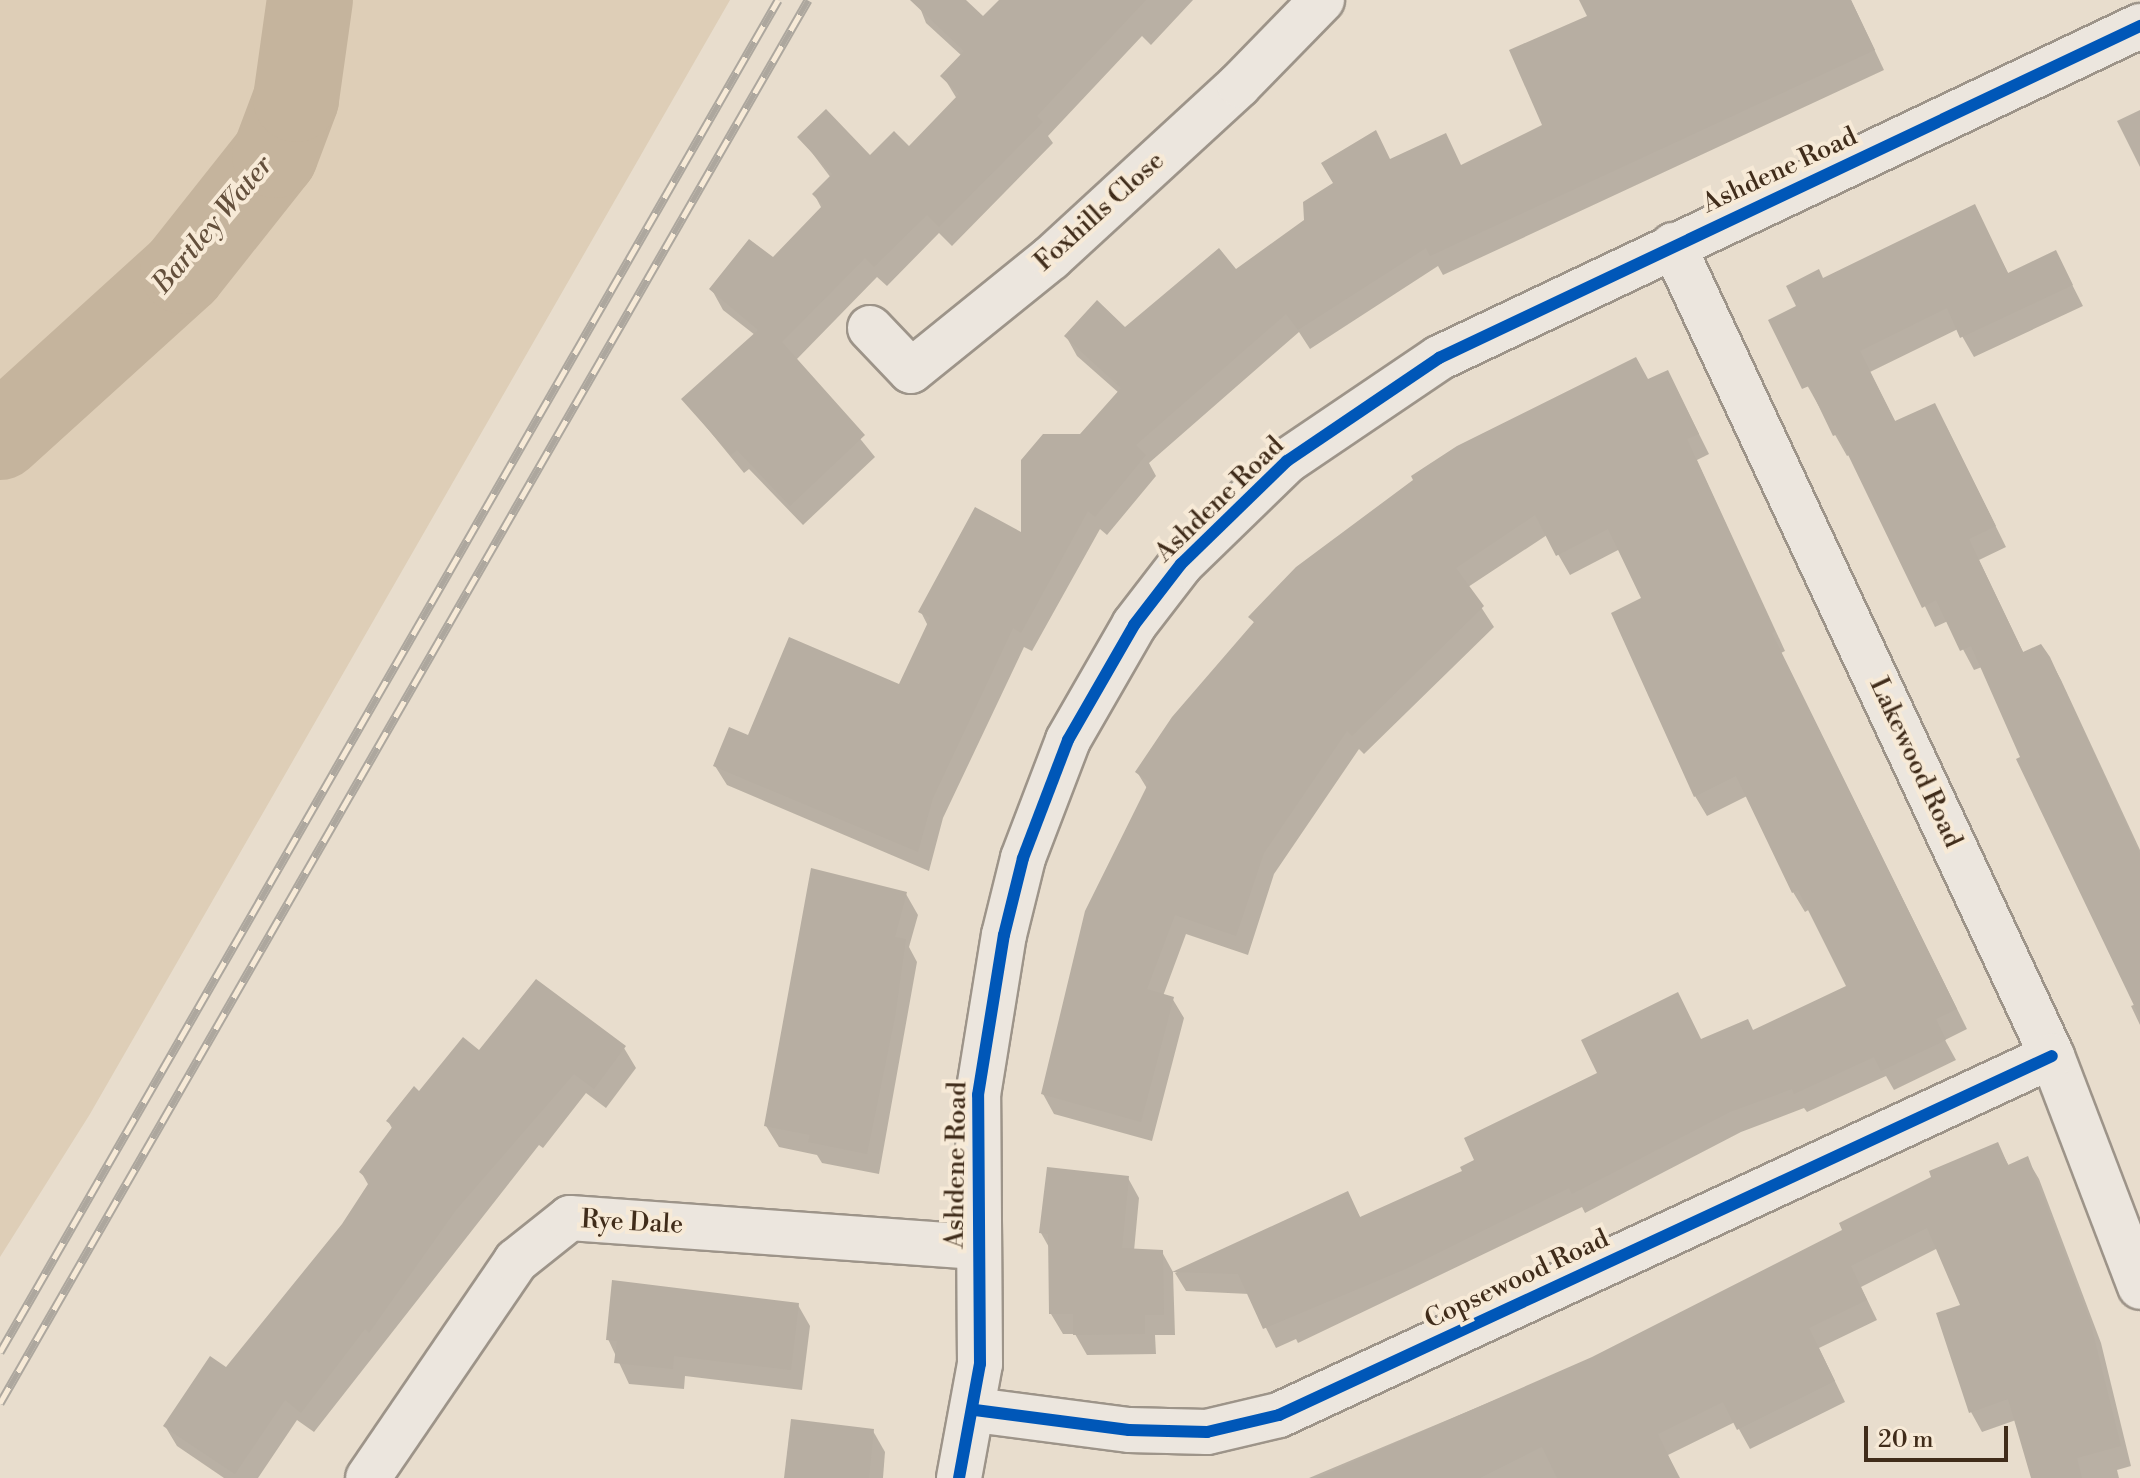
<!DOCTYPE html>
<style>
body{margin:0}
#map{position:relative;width:2140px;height:1478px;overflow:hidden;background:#e8ddcd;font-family:"Libre Bodoni",serif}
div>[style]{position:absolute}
.green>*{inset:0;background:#deceb7}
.shadow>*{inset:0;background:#0003}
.river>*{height:86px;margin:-43px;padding:0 43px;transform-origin:43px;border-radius:43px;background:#c5b49d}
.building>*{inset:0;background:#b7aea2}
.roads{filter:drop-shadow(2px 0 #9d9489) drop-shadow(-2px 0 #9d9489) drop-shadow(0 2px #9d9489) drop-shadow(0 -2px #9d9489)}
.minor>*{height:44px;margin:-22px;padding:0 22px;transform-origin:22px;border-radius:22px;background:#ece6de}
.rail>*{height:9px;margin-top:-4.5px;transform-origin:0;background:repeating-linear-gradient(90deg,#f7ead7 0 18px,#ada79e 0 36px);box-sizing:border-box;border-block:2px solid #ada79e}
.cycleway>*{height:12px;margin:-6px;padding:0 6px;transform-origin:6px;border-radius:6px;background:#0057b8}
span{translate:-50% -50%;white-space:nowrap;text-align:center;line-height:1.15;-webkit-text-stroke:8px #f7ead7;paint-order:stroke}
.street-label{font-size:26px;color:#402c1a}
.water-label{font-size:28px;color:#634f3b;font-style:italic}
.scale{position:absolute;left:1864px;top:1426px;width:144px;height:36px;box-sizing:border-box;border:4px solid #402c1a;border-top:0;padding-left:10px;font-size:24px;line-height:28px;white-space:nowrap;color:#402c1a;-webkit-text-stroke:6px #f7ead7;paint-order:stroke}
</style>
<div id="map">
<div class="green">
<div style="clip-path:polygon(0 0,298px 0,286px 92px,268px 143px,207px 240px,124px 328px,138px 344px,230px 265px,294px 188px,328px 0,730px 0,90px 1114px,0 1257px)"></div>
</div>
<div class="shadow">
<div style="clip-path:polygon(917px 0,963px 0,984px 19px,1001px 0,1193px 0,1151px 45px,1142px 36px,1048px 136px,1053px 143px,952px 246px,939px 233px,887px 286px,877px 277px,796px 360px,875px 457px,803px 525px,749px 469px,744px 473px,684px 400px,755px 335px,723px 310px,712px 290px,773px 260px,822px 209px,814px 194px,831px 178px,800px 137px,870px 158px,909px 149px,957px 99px,943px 76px,962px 56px,926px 23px)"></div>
<div style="clip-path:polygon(1582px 0,1851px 0,1884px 70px,1443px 275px,1438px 266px,1310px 349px,1299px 332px,1149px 463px,1156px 476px,1107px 535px,1100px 529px,1032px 651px,1024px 647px,943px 818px,929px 871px,727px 785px,715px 766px,749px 738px,900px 687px,928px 626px,921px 612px,1023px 536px,1081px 436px,1119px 393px,1077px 356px,1066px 336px,1125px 330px,1235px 272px,1391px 161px,1462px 166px,1545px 126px,1589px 17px)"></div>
<div style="clip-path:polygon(2140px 110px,2140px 167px,2117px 121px)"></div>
<div style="clip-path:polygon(1974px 207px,2009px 275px,2056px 253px,2083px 306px,1974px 357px,1958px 329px,1870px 372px,1896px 423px,1946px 426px,2006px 547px,1979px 560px,2024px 654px,2049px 658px,2061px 680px,2140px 850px,2140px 1025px,2131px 1006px,2136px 1004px,1982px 667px,1974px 670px,1948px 621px,1935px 627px,1851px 454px,1847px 456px,1771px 321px,1799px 307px,1823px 280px)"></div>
<div style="clip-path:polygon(1668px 372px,1709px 454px,1697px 460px,1785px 651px,1781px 653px,1967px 1029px,1945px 1040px,1956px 1060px,1894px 1090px,1886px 1076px,1807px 1112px,1804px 1108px,1741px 1132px,1585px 1213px,1582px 1207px,1298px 1343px,1296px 1339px,1276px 1348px,1249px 1294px,1186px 1291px,1175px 1273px,1348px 1194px,1361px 1219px,1465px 1172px,1702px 1041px,1753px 1032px,1849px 987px,1810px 909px,1805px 912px,1793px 892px,1747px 796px,1707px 816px,1695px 796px,1644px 599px,1620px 549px,1570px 575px,1547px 535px,1468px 587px,1494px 627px,1364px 754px,1359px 749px,1274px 874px,1248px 955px,1186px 934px,1163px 996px,1172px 998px,1184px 1018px,1152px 1141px,1054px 1114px,1043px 1094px,1148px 790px,1137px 772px,1255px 624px,1251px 617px)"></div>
<div style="clip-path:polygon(906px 894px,918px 915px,909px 947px,917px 962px,879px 1174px,822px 1163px,817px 1155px,779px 1147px,766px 1126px)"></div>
<div style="clip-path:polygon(624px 1048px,636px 1068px,606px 1108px,586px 1093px,543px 1148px,539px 1145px,314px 1432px,297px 1420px,258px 1478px,224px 1478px,177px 1446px,165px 1426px,227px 1369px,344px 1225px,369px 1186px,361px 1172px,393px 1130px,388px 1121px,480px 1052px)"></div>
<div style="clip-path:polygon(1997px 1144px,2009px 1166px,2027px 1159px,2039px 1179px,2101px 1343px,2131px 1466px,2117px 1470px,2119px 1478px,2035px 1478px,2016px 1420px,1982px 1432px,1971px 1412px,1963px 1306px,1938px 1248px,1861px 1287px,1877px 1320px,1819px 1348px,1845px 1402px,1750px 1449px,1735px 1422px,1668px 1455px,1680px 1478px,1309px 1478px,1593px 1359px,1845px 1231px)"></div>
<div style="clip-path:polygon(1128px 1178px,1139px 1198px,1134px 1251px,1162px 1252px,1173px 1272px,1175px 1335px,1155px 1335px,1156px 1354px,1087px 1355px,1075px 1334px,1063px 1334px,1051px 1314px,1050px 1249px,1041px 1233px)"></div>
<div style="clip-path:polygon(798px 1305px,810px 1326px,802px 1390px,685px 1376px,684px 1389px,629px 1384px,608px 1339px)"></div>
<div style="clip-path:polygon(873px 1431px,885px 1452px,883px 1478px,786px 1478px)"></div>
</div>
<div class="river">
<div style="left:0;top:437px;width:247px;rotate:-42.2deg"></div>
<div style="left:183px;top:271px;width:148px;rotate:-51.6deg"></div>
<div style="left:275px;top:155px;width:60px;rotate:-69.4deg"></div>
<div style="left:296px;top:99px;width:100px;rotate:-82deg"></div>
</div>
<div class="building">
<div style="clip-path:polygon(910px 0,966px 0,983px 16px,999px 0,1146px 0,1037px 116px,1043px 122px,939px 227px,927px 215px,874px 267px,865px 258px,782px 342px,865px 435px,790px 506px,737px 450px,731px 455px,681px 399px,758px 330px,709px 289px,749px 239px,773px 257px,823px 205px,812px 194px,832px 174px,797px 137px,826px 109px,870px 155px,894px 131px,909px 146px,959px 94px,940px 76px,964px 51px)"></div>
<div style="clip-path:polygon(1579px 0,1851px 0,1875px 50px,1430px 256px,1426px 248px,1298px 330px,1286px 314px,1136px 445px,1146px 455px,1095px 517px,1088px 511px,1021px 633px,1013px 628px,933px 798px,918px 852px,713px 766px,729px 727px,748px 735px,789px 637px,899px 684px,930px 618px,918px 612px,975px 507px,1021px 532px,1021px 460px,1043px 434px,1080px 434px,1121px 388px,1064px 336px,1097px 300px,1125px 327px,1219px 248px,1236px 269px,1304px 220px,1303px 202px,1333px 183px,1321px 163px,1376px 130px,1390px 159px,1446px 133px,1461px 165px,1542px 125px,1509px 50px,1587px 16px)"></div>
<div style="clip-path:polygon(1975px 204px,2008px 273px,2056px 250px,2073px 285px,1960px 338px,1947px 308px,1860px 351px,1895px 421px,1935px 403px,1996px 526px,1969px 539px,2023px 652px,2041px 644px,2050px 657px,2140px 854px,2140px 1018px,2016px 759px,2020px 757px,1971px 646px,1960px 651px,1936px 600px,1922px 608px,1838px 434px,1833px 436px,1809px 386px,1802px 389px,1768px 320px,1796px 306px,1786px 286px,1819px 269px,1823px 278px)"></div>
<div style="clip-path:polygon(1636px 357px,1648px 379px,1668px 370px,1699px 434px,1687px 439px,1775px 631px,1772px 633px,1957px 1009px,1936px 1019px,1946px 1040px,1881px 1071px,1874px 1057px,1794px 1094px,1792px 1089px,1730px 1112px,1572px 1194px,1569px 1188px,1408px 1268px,1263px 1329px,1238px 1274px,1172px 1272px,1348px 1191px,1360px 1217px,1462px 1171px,1460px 1167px,1474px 1160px,1464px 1138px,1597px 1073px,1581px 1040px,1678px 992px,1701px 1039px,1748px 1019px,1753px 1030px,1846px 986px,1798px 890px,1792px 893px,1736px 776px,1694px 797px,1611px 613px,1641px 598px,1608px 529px,1556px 556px,1535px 515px,1456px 568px,1484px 606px,1352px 736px,1347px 731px,1264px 853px,1236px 936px,1175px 915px,1147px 989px,1174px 997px,1141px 1122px,1041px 1094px,1085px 911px,1149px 782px,1135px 772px,1172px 717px,1254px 622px,1248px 617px,1296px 567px,1413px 480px,1411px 476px,1457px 446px)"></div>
<div style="clip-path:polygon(811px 868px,907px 892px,895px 937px,906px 939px,895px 1017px,867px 1154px,808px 1142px,810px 1135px,764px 1126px)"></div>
<div style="clip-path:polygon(536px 979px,626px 1046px,594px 1089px,574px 1074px,456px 1210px,369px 1333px,365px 1329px,301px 1413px,285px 1400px,235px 1474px,163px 1426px,210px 1356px,226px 1367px,342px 1224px,370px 1181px,359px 1172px,393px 1126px,386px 1121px,414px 1086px,419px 1091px,463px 1037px,479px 1050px)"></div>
<div style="clip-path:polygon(1998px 1142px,2008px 1165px,2028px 1156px,2090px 1321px,2121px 1446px,2077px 1458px,2082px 1478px,2031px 1478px,2008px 1399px,1969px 1413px,1936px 1313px,1960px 1305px,1927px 1228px,1851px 1266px,1867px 1300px,1809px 1328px,1835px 1381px,1737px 1430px,1723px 1402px,1658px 1434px,1679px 1478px,1557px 1478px,1542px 1447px,1480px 1478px,1316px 1478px,1592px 1357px,1842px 1230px,1839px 1223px,1931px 1177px,1929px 1171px)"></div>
<div style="clip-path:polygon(1047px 1167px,1129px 1176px,1122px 1248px,1163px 1250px,1164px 1315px,1145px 1315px,1145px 1334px,1073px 1335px,1073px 1314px,1049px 1314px,1048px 1234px,1039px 1233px)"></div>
<div style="clip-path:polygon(612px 1280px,799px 1303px,791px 1370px,674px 1356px,673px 1369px,614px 1363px,617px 1341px,606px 1340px)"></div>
<div style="clip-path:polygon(791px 1419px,874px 1429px,869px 1478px,784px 1478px)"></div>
</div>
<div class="roads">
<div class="minor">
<div style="left:1673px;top:245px;width:895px;rotate:64.95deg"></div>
<div style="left:2052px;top:1056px;width:247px;rotate:69.1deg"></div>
<div style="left:870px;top:328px;width:59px;rotate:46.4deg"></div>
<div style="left:911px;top:371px;width:180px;rotate:-38.9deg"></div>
<div style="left:1051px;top:258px;width:255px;rotate:-42.6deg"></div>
<div style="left:1239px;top:85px;width:119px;rotate:-45.7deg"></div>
<div style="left:975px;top:1410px;width:155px;rotate:7.4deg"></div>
<div style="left:1129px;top:1430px;width:78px;rotate:1.5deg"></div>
<div style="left:1207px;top:1432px;width:74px;rotate:-13.3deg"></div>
<div style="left:1279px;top:1415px;width:852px;rotate:-24.91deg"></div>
<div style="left:368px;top:1478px;width:263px;rotate:-55.7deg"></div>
<div style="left:516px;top:1261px;width:69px;rotate:-38.5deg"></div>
<div style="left:570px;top:1218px;width:408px;rotate:4.1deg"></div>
<div style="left:959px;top:1478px;width:116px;rotate:-79.6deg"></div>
<div style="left:980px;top:1364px;width:269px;rotate:-90.4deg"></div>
<div style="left:978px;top:1095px;width:162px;rotate:-80.8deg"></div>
<div style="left:1004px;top:935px;width:79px;rotate:-76.1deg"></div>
<div style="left:1023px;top:858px;width:126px;rotate:-69.1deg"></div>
<div style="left:1068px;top:740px;width:133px;rotate:-60.1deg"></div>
<div style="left:1134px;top:625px;width:77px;rotate:-52.4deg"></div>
<div style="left:1181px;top:564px;width:148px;rotate:-44.2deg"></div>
<div style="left:1287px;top:461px;width:184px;rotate:-34.1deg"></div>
<div style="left:1439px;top:358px;width:776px;rotate:-25.34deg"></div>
</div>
</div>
<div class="rail">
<div style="left:0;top:1352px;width:1560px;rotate:-60.08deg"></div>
<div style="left:0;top:1403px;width:1619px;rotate:-60.06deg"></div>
</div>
<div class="cycleway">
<div style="left:975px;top:1410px;width:155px;rotate:7.4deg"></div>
<div style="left:1129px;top:1430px;width:78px;rotate:1.5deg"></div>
<div style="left:1207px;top:1432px;width:74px;rotate:-13.3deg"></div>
<div style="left:1279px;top:1415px;width:852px;rotate:-24.91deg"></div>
<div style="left:959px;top:1478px;width:116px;rotate:-79.6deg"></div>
<div style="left:980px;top:1364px;width:269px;rotate:-90.4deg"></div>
<div style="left:978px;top:1095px;width:162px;rotate:-80.8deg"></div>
<div style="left:1004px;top:935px;width:79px;rotate:-76.1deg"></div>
<div style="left:1023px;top:858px;width:126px;rotate:-69.1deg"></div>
<div style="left:1068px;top:740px;width:133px;rotate:-60.1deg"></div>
<div style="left:1134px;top:625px;width:77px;rotate:-52.4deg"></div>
<div style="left:1181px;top:564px;width:148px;rotate:-44.2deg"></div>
<div style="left:1287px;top:461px;width:184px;rotate:-34.1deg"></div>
<div style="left:1439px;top:358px;width:776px;rotate:-25.34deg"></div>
</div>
<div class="street-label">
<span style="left:1780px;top:171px;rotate:-25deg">Ashdene Road</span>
<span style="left:1100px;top:212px;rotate:-42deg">Foxhills Close</span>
<span style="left:1220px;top:500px;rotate:-44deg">Ashdene Road</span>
<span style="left:1915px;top:763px;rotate:65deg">Lakewood Road</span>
<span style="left:957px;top:1165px;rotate:-89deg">Ashdene Road</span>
<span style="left:632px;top:1223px;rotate:3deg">Rye Dale</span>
<span style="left:1517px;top:1280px;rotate:-25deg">Copsewood Road</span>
</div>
<div class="water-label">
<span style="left:213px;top:225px;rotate:-50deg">Bartley Water</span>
</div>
<div class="scale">20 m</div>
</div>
